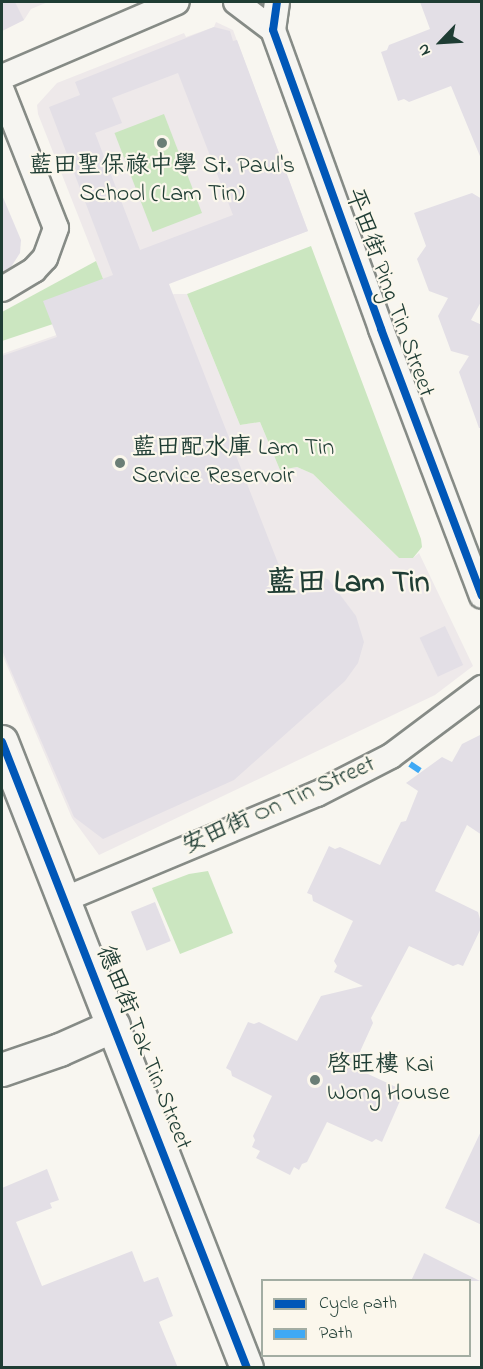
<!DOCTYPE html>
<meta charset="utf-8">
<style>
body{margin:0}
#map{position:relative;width:483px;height:1369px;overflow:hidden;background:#f8f6f0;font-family:"Indie Flower","LXGW WenKai TC",sans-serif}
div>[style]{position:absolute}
.built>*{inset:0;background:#eee9ea}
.green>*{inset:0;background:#cbe6c0;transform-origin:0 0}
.building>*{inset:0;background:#e3dfe6;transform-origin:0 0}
.roads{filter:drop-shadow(2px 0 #868b86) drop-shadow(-2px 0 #868b86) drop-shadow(0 2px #868b86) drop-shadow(0 -2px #868b86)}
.minor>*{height:24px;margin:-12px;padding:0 12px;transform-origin:12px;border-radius:12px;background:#f6f5f1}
.tertiary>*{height:32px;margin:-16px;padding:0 16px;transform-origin:16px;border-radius:16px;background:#f6f5f1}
.quiet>*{height:6px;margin-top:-3px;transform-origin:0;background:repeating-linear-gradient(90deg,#3fa9f5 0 12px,transparent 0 18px)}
.cycleway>*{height:8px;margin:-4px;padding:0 4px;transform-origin:4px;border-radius:4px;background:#0057b8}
.dots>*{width:16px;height:16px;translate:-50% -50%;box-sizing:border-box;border:3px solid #fbf7ec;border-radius:50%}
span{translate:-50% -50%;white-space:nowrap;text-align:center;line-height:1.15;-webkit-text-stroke:4.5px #fbf7ec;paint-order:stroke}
.poi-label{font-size:24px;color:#1f3d34}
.left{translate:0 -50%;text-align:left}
.street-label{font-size:24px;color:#1f3d34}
.district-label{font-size:30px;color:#1f3d34;font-weight:700}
.frame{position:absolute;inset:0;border:3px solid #1f3d34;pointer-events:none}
.legend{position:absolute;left:261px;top:1279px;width:210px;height:78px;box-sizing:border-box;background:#fbf7ec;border:2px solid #a3ada2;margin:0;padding:8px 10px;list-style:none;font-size:18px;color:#1f3d34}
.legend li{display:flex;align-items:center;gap:12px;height:30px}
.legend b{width:30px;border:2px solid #a3ada2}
.north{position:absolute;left:411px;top:12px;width:60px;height:60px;-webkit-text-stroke:4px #fbf7ec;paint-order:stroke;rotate:245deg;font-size:16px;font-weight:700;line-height:24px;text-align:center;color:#1f3d34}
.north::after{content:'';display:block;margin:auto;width:21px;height:27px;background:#1f3d34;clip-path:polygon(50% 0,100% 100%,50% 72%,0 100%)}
</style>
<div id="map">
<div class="built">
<div style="clip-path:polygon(2px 2px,48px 2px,31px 9px,24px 20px,2px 31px)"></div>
<div style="clip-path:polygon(216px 22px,233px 30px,308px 231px,113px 304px,38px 114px,37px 105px,57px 83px,184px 33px,186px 37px,214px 27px)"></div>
<div style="clip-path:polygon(174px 294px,187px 294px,240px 425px,260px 422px,280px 470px,297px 467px,313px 474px,399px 558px,413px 558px,419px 553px,473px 666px,435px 695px,99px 855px,72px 818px,2px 654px,2px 354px)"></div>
</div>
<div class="green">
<div style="left:164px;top:114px;width:106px;height:53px;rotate:69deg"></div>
<div style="clip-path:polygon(311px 246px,421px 539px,422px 547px,413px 558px,399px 558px,313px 474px,297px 467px,280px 470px,260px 422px,240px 425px,187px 294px)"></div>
<div style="clip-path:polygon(96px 261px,113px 304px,2px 341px,2px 312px)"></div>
<div style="clip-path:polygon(208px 871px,233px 933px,180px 954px,152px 888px,189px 874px)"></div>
</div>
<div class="building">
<div style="clip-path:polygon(2px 2px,15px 2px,24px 20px,2px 31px)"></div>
<div style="clip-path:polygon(420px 2px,482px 2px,482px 161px,451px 86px,409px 102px,404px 99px,398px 101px,381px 52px,387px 50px,389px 45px,430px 29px)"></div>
<div style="clip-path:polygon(evenodd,214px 27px,230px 31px,233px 41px,237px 40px,308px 231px,169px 284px,285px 581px,310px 571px,329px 580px,356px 616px,364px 642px,358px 663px,345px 681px,234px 780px,103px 839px,74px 817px,2px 650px,2px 356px,57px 337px,43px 301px,113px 275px,49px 107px,80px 95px,75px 82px,214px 27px,178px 73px,233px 215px,140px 250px,95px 133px,122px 123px,112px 98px,178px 73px)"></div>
<div style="clip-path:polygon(472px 193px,482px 199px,482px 300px,471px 320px,482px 325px,482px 428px,479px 428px,459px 372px,469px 356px,451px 351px,438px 316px,448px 298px,429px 291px,417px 259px,426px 246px,414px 213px)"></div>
<div style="clip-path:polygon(2px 195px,21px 240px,20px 253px,11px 267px,2px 273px)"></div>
<div style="left:445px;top:626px;width:43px;height:28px;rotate:65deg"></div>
<div style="clip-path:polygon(482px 734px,482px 835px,467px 825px,435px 891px,478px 912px,482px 926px,463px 966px,458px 964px,453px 966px,409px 946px,371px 1018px,373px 1023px,353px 1067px,396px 1087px,398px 1092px,403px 1094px,382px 1142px,376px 1139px,372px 1142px,327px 1122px,307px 1162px,302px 1164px,299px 1170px,294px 1167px,290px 1175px,256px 1158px,260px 1151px,252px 1147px,255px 1140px,253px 1136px,272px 1096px,232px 1076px,231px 1071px,226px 1068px,248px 1022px,254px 1024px,259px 1022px,297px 1041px,321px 996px,363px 986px,334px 972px,337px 966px,334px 961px,353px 921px,313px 901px,312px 895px,307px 893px,329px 846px,335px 849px,340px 847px,380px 865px,401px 822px,406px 821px,418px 791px,406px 783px,442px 757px,452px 762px,462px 744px)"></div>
<div style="left:155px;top:902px;width:42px;height:26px;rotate:68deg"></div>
<div style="clip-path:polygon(482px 1129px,482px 1225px,445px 1208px)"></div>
<div style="clip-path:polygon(47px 1169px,59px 1200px,50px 1203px,52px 1208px,16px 1222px,42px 1286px,132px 1251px,144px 1282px,158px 1277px,173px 1316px,159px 1322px,178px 1368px,2px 1368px,2px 1188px)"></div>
<div style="clip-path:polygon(424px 1253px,480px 1281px,411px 1281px)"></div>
</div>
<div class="roads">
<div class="minor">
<div style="left:236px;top:2px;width:46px;rotate:37.1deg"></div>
<div style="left:277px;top:2px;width:28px;rotate:98deg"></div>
<div style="left:273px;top:30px;width:318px;rotate:70.1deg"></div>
<div style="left:381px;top:329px;width:285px;rotate:69.3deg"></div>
<div style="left:2px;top:77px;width:190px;rotate:-23.2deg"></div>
<div style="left:2px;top:91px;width:147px;rotate:68.5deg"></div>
<div style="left:56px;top:228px;width:32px;rotate:110deg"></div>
<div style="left:45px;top:258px;width:16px;rotate:133deg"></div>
<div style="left:34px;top:270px;width:37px;rotate:149deg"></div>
<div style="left:63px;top:900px;width:275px;rotate:-22.7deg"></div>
<div style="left:317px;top:794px;width:83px;rotate:-27.2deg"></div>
<div style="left:391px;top:756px;width:114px;rotate:-36.8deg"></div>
</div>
<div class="tertiary">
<div style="left:2px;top:742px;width:672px;rotate:68.63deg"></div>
<div style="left:2px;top:1070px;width:61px;rotate:-19deg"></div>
<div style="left:60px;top:1050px;width:59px;rotate:-24deg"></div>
</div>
</div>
<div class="quiet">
<div style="left:410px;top:764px;width:18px;rotate:34deg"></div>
</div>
<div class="cycleway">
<div style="left:277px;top:2px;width:28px;rotate:98deg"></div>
<div style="left:273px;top:30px;width:318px;rotate:70.1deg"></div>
<div style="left:381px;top:329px;width:285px;rotate:69.3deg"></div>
<div style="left:2px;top:742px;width:672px;rotate:68.63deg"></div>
</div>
<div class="dots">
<div style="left:162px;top:143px;background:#6b7e76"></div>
<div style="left:120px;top:463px;background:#6b7e76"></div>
<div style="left:315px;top:1080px;background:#6b7e76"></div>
</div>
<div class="poi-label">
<span style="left:162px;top:181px">藍田聖保祿中學 St. Paul's<br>School (Lam Tin)</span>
<span class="left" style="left:132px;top:463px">藍田配水庫 Lam Tin<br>Service Reservoir</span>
<span class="left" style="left:327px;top:1080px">啓旺樓 Kai<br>Wong House</span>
</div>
<div class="street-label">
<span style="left:389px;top:293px;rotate:70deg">平田街 Ping Tin Street</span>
<span style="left:279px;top:806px;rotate:-24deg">安田街 On Tin Street</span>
<span style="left:143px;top:1048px;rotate:68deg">德田街 Tak Tin Street</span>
</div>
<div class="district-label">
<span style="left:348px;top:584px">藍田 Lam Tin</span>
</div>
<div class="frame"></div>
<ul class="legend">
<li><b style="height:8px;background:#0057b8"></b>Cycle path</li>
<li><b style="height:8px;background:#3fa9f5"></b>Path</li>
</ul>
<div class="north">N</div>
</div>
